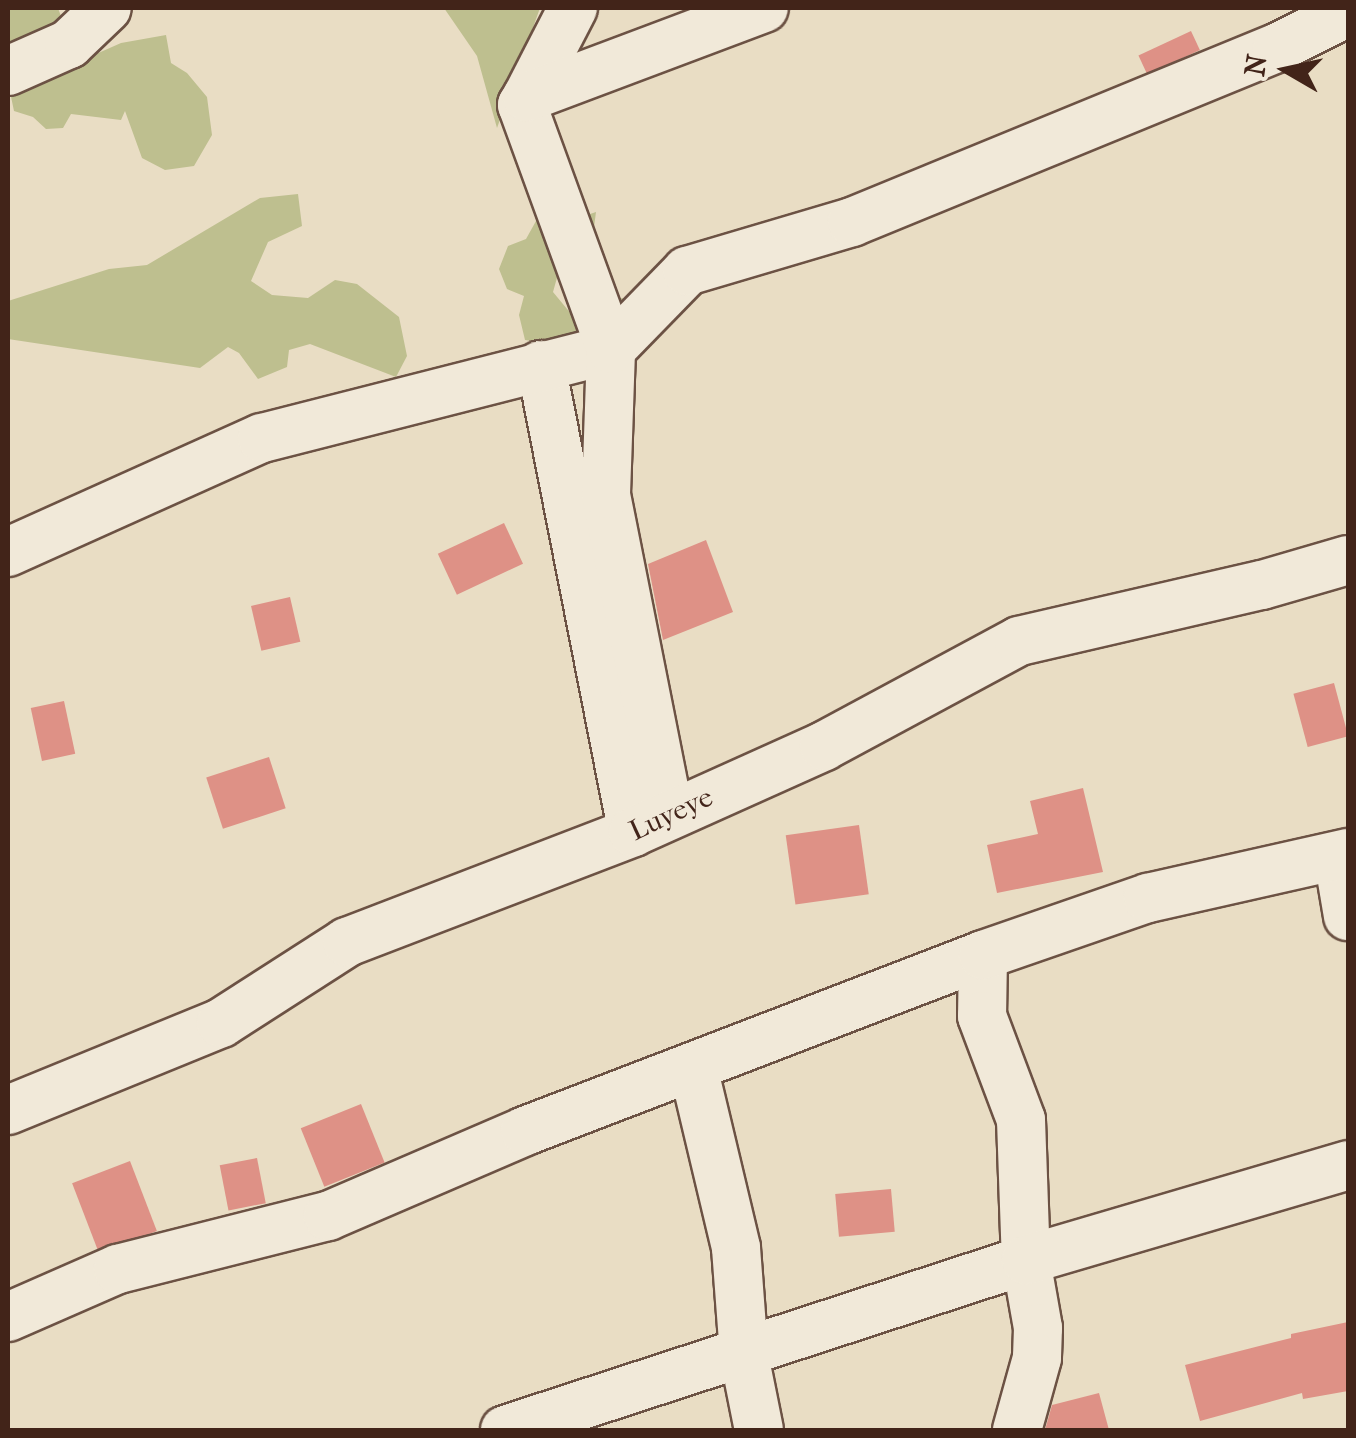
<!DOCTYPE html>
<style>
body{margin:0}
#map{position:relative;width:1356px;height:1438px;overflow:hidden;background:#e9ddc4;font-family:"IM FELL French Canon",serif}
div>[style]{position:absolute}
.green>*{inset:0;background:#bebf8f}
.building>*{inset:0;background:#de9186;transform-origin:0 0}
.roads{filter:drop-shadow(2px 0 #6c5244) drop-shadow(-2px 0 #6c5244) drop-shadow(0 2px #6c5244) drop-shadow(0 -2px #6c5244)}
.minor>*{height:48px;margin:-24px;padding:0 24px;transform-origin:24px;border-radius:24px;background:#f1e9d9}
span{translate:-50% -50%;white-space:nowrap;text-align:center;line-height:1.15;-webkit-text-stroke:8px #f1e9d9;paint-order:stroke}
.street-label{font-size:28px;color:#422419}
.frame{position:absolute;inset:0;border:10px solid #422419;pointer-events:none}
.north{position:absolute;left:1236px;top:20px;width:100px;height:100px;-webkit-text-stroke:8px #f1e9d9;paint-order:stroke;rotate:279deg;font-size:28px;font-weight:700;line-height:40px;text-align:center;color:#422419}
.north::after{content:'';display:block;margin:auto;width:35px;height:45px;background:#422419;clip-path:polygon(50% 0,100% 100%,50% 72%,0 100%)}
</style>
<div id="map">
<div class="green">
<div style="clip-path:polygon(8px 8px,58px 8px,68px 36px,8px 61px)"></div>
<div style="clip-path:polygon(444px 8px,540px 8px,497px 128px,477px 56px)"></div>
<div style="clip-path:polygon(166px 35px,171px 63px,187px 73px,207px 97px,212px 135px,194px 166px,165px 170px,142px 158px,125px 111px,121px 120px,71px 114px,63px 128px,46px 129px,33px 117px,14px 111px,10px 92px,121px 43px)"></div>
<div style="clip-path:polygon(298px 194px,302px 226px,268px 242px,251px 281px,272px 295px,308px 298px,335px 280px,357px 284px,399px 317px,407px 356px,396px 377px,310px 344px,289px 350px,287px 367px,258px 379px,239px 353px,228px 347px,200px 368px,8px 339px,8px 301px,109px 269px,147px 265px,260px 198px)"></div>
<div style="clip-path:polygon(546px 203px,563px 223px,596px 212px,593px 235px,560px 267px,553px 292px,572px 315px,602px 295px,639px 301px,577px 348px,525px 340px,519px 315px,524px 296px,507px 289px,499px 269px,508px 246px,526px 239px)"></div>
</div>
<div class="building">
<div style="left:1191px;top:31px;width:21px;height:58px;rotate:65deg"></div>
<div style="left:504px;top:523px;width:45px;height:73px;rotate:65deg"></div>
<div style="clip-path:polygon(706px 540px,733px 612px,663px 640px,648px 564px)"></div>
<div style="left:290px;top:597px;width:46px;height:40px;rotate:77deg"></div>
<div style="left:1334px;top:683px;width:55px;height:42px;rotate:75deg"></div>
<div style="left:64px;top:701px;width:54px;height:34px;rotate:78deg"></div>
<div style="left:269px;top:757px;width:54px;height:66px;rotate:72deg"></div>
<div style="clip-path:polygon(1083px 788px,1103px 872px,997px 893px,987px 845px,1038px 834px,1030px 801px)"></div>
<div style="left:859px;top:825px;width:70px;height:74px;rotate:82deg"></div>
<div style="left:361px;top:1104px;width:63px;height:65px;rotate:68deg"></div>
<div style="left:257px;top:1158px;width:46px;height:38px;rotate:79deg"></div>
<div style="left:130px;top:1161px;width:75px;height:62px;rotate:69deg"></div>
<div style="left:891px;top:1189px;width:43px;height:56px;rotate:85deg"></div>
<div style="clip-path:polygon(1348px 1322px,1348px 1391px,1303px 1399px,1302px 1393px,1200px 1421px,1185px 1365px,1291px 1338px,1291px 1334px)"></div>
<div style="clip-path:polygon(1099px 1393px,1109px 1430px,1045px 1430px,1052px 1405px)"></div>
</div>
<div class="roads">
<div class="minor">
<div style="left:8px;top:71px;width:67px;rotate:-23.9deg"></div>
<div style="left:69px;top:44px;width:52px;rotate:-43.5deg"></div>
<div style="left:527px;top:97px;width:100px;rotate:-62.7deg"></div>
<div style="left:541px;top:365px;width:476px;rotate:78.9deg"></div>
<div style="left:8px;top:552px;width:278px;rotate:-24.2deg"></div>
<div style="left:262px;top:438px;width:360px;rotate:-14.3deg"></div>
<div style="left:611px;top:349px;width:109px;rotate:-45.7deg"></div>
<div style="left:687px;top:271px;width:172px;rotate:-16.5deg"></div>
<div style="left:852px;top:222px;width:459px;rotate:-22.3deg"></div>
<div style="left:1277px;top:48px;width:80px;rotate:-26.9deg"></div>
<div style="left:669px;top:813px;width:325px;rotate:-101.2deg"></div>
<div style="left:606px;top:494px;width:145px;rotate:-88deg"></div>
<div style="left:611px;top:349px;width:260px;rotate:-110deg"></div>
<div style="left:522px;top:105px;width:9px;rotate:-58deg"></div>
<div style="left:527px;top:97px;width:253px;rotate:-20.6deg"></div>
<div style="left:1338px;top:857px;width:60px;rotate:80.4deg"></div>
<div style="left:983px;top:955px;width:61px;rotate:90.9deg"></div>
<div style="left:982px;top:1016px;width:111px;rotate:69.4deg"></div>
<div style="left:1021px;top:1120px;width:140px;rotate:88deg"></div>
<div style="left:1026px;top:1260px;width:69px;rotate:80deg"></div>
<div style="left:1038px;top:1328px;width:30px;rotate:92deg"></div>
<div style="left:1037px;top:1358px;width:75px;rotate:105.5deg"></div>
<div style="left:693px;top:1067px;width:186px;rotate:76.6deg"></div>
<div style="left:736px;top:1248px;width:107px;rotate:85.7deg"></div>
<div style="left:744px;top:1355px;width:76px;rotate:78.7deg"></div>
<div style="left:8px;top:1110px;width:230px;rotate:-22.2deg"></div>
<div style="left:221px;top:1023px;width:150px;rotate:-32.7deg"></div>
<div style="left:347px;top:942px;width:306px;rotate:-21deg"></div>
<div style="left:633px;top:832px;width:209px;rotate:-24.2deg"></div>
<div style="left:824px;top:746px;width:221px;rotate:-28.3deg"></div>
<div style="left:1019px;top:641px;width:249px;rotate:-13deg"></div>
<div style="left:1262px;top:585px;width:90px;rotate:-16.2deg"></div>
<div style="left:8px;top:1317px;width:120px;rotate:-23.6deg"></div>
<div style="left:118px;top:1269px;width:217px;rotate:-14.2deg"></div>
<div style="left:328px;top:1216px;width:215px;rotate:-23.3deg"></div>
<div style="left:525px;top:1131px;width:491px;rotate:-21deg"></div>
<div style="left:983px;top:955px;width:175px;rotate:-19.1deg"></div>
<div style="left:1148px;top:898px;width:205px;rotate:-12.7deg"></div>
<div style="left:505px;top:1430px;width:548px;rotate:-18.07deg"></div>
<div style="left:1026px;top:1260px;width:336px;rotate:-16.4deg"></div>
</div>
</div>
<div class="street-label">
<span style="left:671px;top:814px;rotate:-25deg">Luyeye</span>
</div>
<div class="frame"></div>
<div class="north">N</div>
</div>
